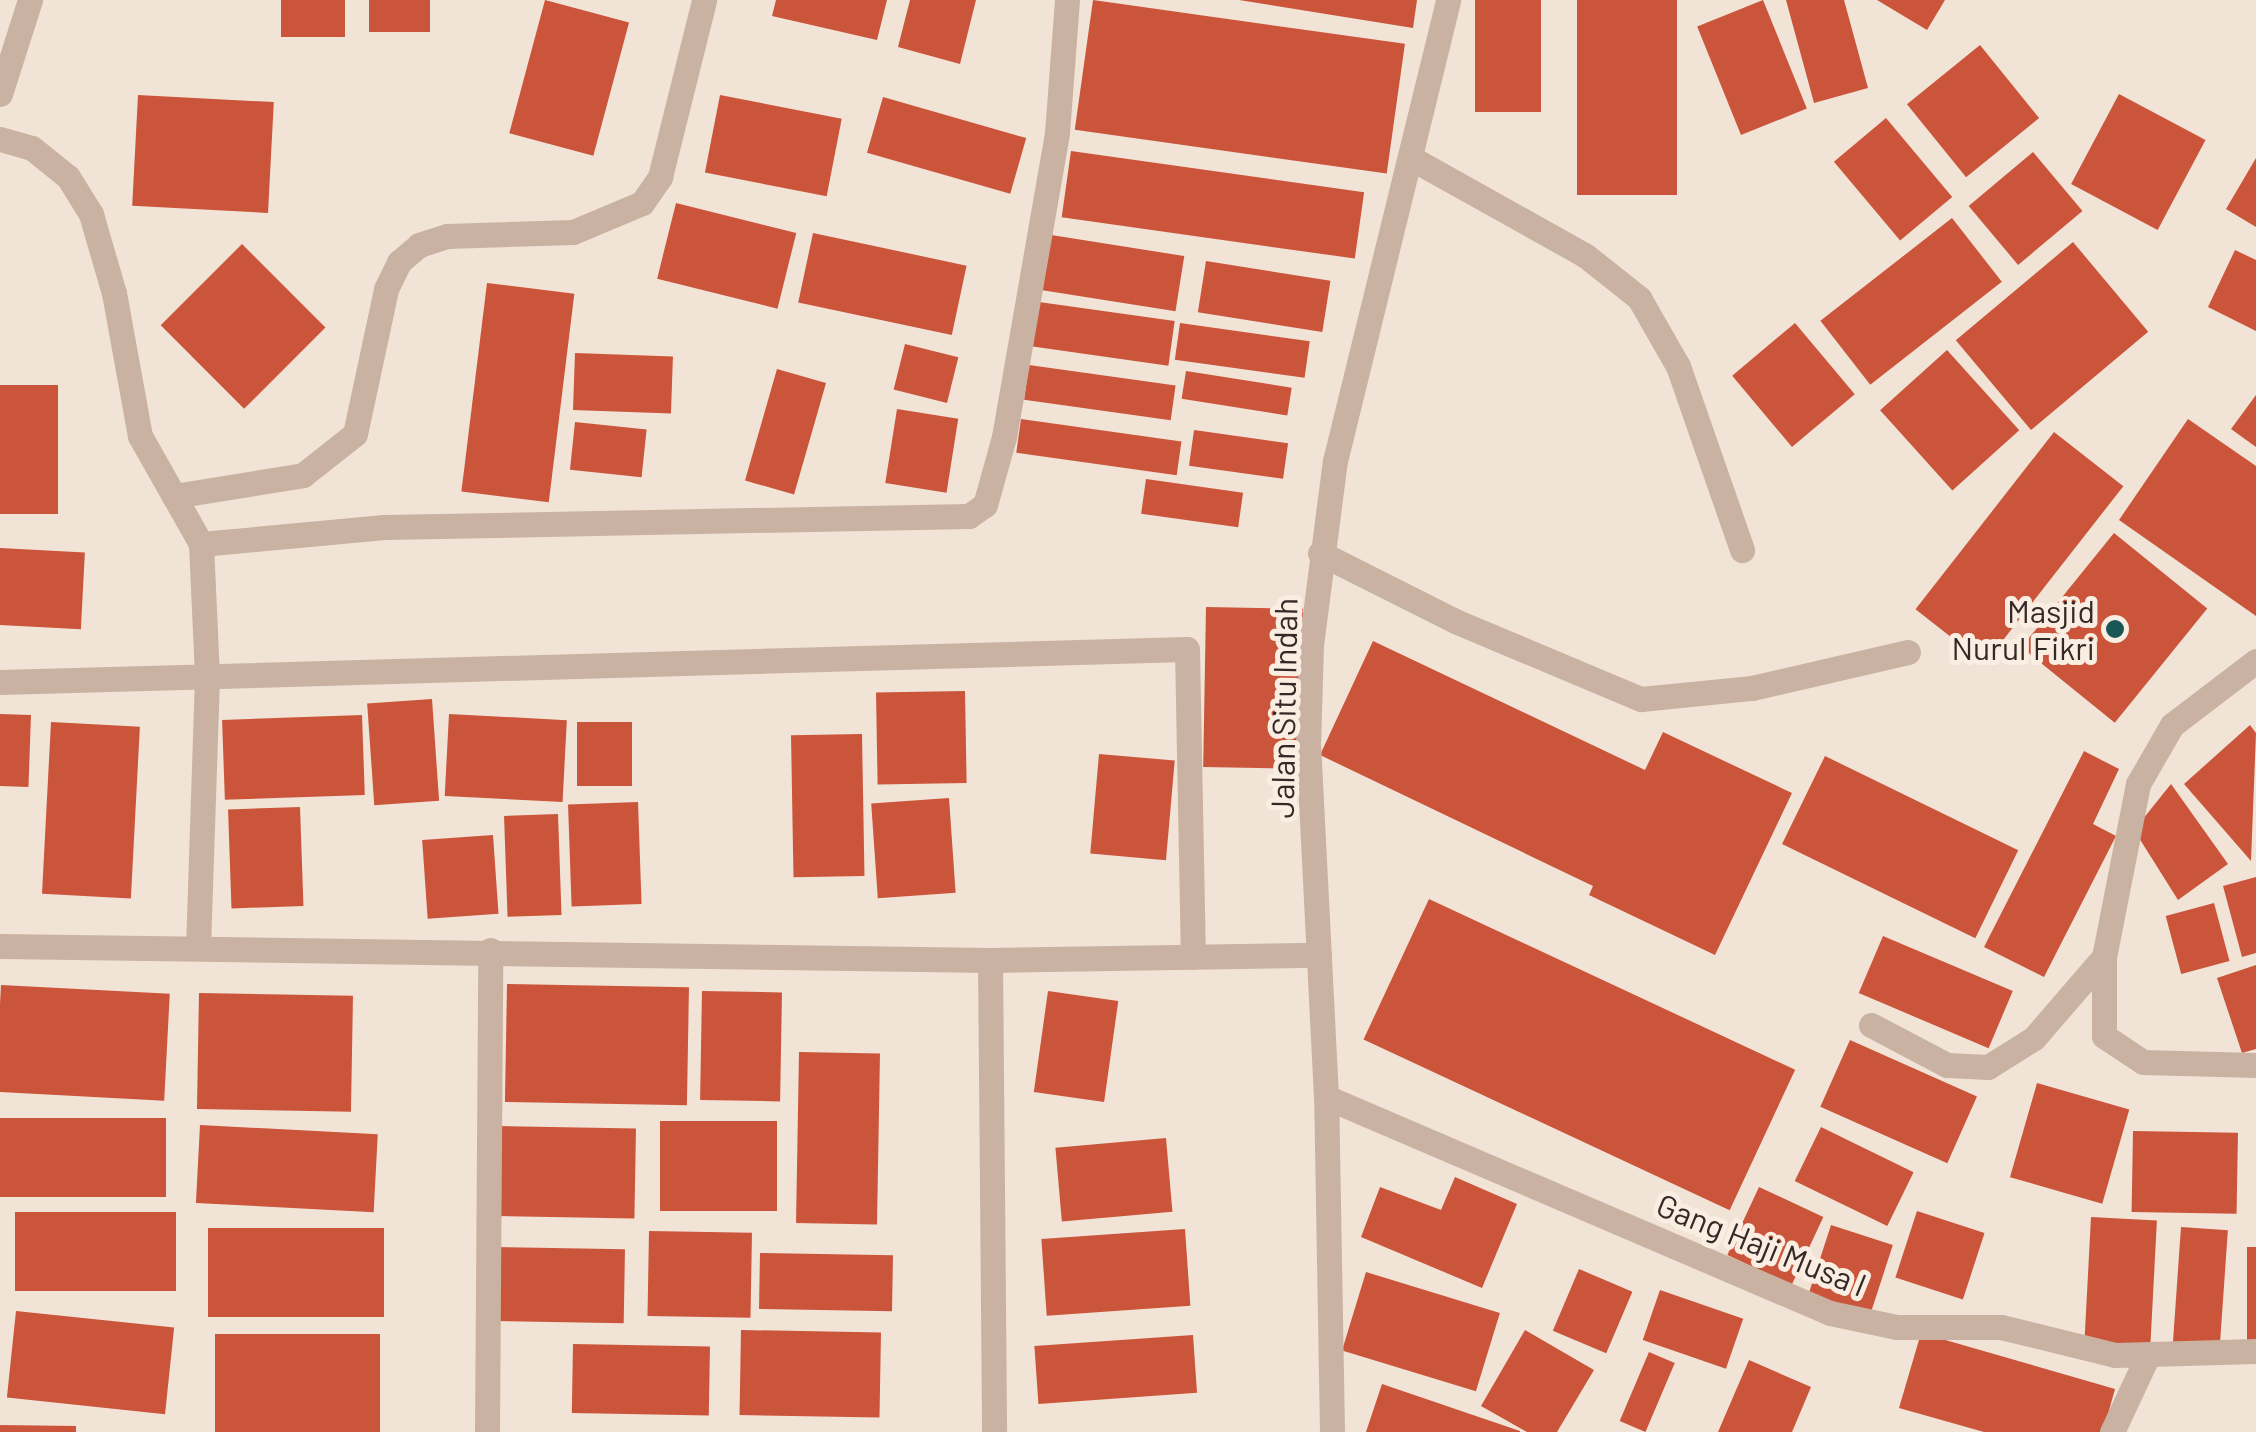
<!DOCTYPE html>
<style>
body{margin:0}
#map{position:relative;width:2256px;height:1432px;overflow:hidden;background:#f2e3d7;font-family:Barlow,sans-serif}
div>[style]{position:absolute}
.building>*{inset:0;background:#cb553b;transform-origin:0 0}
.minor>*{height:25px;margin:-12.5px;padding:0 12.5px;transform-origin:12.5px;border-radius:12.5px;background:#cab2a2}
.dots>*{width:28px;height:28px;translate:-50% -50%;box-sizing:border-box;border:5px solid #faeee3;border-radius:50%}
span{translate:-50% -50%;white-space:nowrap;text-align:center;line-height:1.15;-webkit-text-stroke:10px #faeee3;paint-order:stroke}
.poi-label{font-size:32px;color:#342925}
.right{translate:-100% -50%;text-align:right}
.street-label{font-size:32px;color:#342925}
</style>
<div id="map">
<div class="building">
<div style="left:281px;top:0;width:64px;height:37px"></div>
<div style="left:369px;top:0;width:61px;height:32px"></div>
<div style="left:545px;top:0;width:87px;height:138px;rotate:15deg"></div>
<div style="clip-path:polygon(776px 0,887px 0,877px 40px,772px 16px)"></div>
<div style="clip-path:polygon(910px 0,976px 0,960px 64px,898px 47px)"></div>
<div style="left:1093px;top:0;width:315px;height:131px;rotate:8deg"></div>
<div style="clip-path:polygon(1239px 0,1417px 0,1413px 28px)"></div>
<div style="left:1475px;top:0;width:66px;height:112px"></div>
<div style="left:1577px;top:0;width:100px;height:195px"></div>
<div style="left:1763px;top:0;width:117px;height:71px;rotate:68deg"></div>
<div style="clip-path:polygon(1786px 0,1844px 0,1868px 88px,1814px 103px)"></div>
<div style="clip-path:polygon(1877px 0,1945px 0,1927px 30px)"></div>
<div style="left:1980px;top:45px;width:94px;height:94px;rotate:51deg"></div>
<div style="left:2119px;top:94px;width:98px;height:102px;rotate:28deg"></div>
<div style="left:138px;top:95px;width:136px;height:111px;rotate:3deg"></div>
<div style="left:720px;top:95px;width:124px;height:79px;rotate:11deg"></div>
<div style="left:883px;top:97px;width:149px;height:58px;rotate:16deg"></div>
<div style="left:1886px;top:118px;width:103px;height:68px;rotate:50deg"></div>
<div style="left:1071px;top:151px;width:296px;height:67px;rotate:8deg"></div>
<div style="left:2033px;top:152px;width:77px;height:84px;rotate:50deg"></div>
<div style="clip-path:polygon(2256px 158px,2256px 227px,2226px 209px)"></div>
<div style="left:676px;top:203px;width:124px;height:78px;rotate:14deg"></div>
<div style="left:1952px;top:218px;width:81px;height:167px;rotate:52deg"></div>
<div style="left:813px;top:233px;width:157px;height:71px;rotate:12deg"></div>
<div style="left:1045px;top:234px;width:141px;height:56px;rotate:9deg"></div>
<div style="left:2073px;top:242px;width:117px;height:153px;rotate:50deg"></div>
<div style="left:242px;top:244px;width:118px;height:115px;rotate:45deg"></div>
<div style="clip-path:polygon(2235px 250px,2256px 260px,2256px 331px,2208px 307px)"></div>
<div style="left:1206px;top:261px;width:126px;height:52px;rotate:9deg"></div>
<div style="left:487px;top:283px;width:88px;height:210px;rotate:7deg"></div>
<div style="left:1039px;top:302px;width:137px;height:45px;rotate:8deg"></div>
<div style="left:1180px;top:323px;width:131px;height:37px;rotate:8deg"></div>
<div style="left:1795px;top:323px;width:93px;height:82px;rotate:50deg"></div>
<div style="left:905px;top:344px;width:55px;height:47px;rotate:14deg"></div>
<div style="left:1947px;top:350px;width:108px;height:90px;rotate:48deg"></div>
<div style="left:575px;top:353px;width:98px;height:57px;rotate:2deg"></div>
<div style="left:1029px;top:365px;width:148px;height:35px;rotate:8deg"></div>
<div style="left:777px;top:369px;width:51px;height:116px;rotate:16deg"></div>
<div style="left:1186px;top:371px;width:107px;height:28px;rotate:9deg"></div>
<div style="left:0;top:385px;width:58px;height:129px"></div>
<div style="clip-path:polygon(2256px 395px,2256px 447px,2231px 429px)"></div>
<div style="left:897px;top:409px;width:62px;height:75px;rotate:9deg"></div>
<div style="left:1021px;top:419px;width:162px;height:34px;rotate:8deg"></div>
<div style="clip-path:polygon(2188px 419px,2256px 466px,2256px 616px,2119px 520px)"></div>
<div style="left:575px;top:422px;width:72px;height:48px;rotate:6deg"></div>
<div style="left:1194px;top:430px;width:95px;height:36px;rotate:8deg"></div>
<div style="left:2054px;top:432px;width:88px;height:225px;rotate:38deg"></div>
<div style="left:1146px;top:479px;width:98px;height:35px;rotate:8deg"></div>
<div style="left:2114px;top:533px;width:120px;height:147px;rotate:39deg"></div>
<div style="left:0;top:548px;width:85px;height:77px;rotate:3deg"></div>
<div style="left:1206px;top:607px;width:97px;height:160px;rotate:1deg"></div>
<div style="clip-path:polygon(1373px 641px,1645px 770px,1663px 732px,1792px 793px,1715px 955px,1589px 895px,1593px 886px,1320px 755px)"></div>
<div style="left:965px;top:691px;width:92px;height:89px;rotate:89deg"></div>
<div style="left:432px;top:699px;width:102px;height:65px;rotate:86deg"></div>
<div style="left:0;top:714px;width:31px;height:72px;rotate:2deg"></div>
<div style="left:449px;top:714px;width:118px;height:82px;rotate:3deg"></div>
<div style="left:362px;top:715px;width:80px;height:140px;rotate:88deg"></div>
<div style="left:51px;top:722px;width:89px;height:172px;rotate:3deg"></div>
<div style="left:577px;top:722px;width:55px;height:64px"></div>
<div style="clip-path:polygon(2250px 725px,2256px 733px,2251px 861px,2184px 784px)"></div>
<div style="left:862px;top:734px;width:142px;height:71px;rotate:89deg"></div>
<div style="clip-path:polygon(2084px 751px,2119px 769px,2093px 824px,2116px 836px,2044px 977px,1984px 947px)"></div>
<div style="left:1099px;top:754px;width:76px;height:100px;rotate:5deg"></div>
<div style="left:1825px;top:756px;width:215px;height:98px;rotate:26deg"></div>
<div style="clip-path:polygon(2171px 784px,2228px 864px,2178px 900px,2134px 830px)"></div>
<div style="left:949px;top:798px;width:95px;height:78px;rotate:86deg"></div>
<div style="left:638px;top:802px;width:102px;height:70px;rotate:88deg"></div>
<div style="left:300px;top:807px;width:99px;height:72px;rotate:88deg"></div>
<div style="left:558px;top:814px;width:101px;height:54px;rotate:88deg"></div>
<div style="left:493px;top:835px;width:79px;height:71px;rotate:86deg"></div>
<div style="clip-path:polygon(2256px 877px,2256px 953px,2242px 957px,2223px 886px)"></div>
<div style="left:1429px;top:899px;width:404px;height:155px;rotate:25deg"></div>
<div style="left:2214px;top:903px;width:60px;height:50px;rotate:75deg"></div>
<div style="left:1883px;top:936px;width:141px;height:62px;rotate:23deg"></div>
<div style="clip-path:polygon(2256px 965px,2256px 1049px,2242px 1053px,2217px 978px)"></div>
<div style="left:507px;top:984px;width:182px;height:118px;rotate:1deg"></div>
<div style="left:1px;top:985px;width:169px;height:107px;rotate:3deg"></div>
<div style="left:702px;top:991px;width:80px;height:109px;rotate:1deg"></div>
<div style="left:1048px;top:991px;width:71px;height:102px;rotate:8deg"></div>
<div style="left:199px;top:993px;width:154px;height:116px;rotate:1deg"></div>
<div style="left:1850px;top:1040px;width:139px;height:73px;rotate:24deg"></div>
<div style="left:799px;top:1052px;width:81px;height:171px;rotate:1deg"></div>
<div style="left:2037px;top:1083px;width:96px;height:98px;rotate:16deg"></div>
<div style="left:166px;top:1118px;width:79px;height:166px;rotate:90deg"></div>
<div style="left:660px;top:1121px;width:117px;height:90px"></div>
<div style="left:200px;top:1125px;width:178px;height:78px;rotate:3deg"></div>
<div style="left:498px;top:1126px;width:138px;height:90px;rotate:1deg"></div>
<div style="left:1821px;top:1127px;width:103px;height:60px;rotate:26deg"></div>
<div style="left:2133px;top:1131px;width:105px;height:81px;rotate:1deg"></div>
<div style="left:1166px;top:1138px;width:74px;height:111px;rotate:85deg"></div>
<div style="clip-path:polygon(1455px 1177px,1517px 1204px,1482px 1288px,1361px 1237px,1380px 1187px,1441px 1210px)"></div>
<div style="left:1759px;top:1187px;width:71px;height:75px;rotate:25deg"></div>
<div style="left:1917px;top:1211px;width:71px;height:70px;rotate:18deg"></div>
<div style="left:15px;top:1212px;width:161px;height:79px"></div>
<div style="left:2091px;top:1217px;width:66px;height:126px;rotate:3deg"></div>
<div style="left:1831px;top:1225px;width:65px;height:78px;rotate:18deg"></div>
<div style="left:2181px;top:1227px;width:47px;height:115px;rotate:4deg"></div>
<div style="left:208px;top:1228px;width:176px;height:89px"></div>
<div style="left:1185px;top:1229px;width:77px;height:144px;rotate:86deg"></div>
<div style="left:649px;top:1231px;width:103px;height:85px;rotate:1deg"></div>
<div style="left:492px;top:1247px;width:133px;height:74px;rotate:1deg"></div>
<div style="left:2247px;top:1247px;width:9px;height:95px"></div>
<div style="left:760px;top:1253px;width:133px;height:56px;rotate:1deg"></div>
<div style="left:1579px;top:1269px;width:58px;height:67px;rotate:23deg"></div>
<div style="left:1366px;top:1272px;width:140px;height:82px;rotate:17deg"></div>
<div style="left:1660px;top:1290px;width:88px;height:53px;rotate:19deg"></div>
<div style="left:16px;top:1311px;width:159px;height:87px;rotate:6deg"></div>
<div style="left:741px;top:1330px;width:140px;height:85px;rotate:1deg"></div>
<div style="clip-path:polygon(1525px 1330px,1594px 1370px,1557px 1432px,1527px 1432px,1481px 1406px)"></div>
<div style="clip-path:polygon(1921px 1333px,2115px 1389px,2103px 1432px,1984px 1432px,1899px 1408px)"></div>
<div style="left:215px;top:1334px;width:165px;height:98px"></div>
<div style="left:1193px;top:1335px;width:58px;height:159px;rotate:86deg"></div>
<div style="left:573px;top:1344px;width:137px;height:69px;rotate:1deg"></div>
<div style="left:1649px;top:1352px;width:28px;height:75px;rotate:23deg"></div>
<div style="clip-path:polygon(1749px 1360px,1811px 1387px,1792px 1432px,1718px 1432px)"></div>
<div style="clip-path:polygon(1382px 1384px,1520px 1431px,1520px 1432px,1366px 1432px)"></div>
<div style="clip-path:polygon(0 1425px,76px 1426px,76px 1432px,0 1432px)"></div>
</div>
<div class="minor">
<div style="left:0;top:94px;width:99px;rotate:-72.3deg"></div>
<div style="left:0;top:139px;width:33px;rotate:16deg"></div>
<div style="left:32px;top:148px;width:46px;rotate:38.9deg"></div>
<div style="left:68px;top:177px;width:44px;rotate:58.1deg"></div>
<div style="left:91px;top:214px;width:82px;rotate:73.8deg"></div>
<div style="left:114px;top:293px;width:145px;rotate:79.7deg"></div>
<div style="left:140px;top:436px;width:124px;rotate:60.5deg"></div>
<div style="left:201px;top:544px;width:133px;rotate:87.4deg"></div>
<div style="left:207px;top:677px;width:269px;rotate:91.9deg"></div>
<div style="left:1411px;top:158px;width:201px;rotate:29.2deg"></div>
<div style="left:1586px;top:256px;width:68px;rotate:38.4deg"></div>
<div style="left:1639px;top:298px;width:78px;rotate:60.2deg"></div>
<div style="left:1678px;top:366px;width:195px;rotate:70.8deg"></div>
<div style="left:174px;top:496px;width:131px;rotate:-9.2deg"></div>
<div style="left:303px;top:475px;width:66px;rotate:-38.3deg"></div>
<div style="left:355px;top:434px;width:148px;rotate:-77.9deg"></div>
<div style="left:386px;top:289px;width:30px;rotate:-64deg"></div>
<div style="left:399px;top:262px;width:26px;rotate:-40deg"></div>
<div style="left:419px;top:245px;width:29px;rotate:-18deg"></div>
<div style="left:447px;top:236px;width:126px;rotate:-1.8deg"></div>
<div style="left:573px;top:232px;width:75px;rotate:-22.8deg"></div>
<div style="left:642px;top:203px;width:32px;rotate:-55deg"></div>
<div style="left:660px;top:177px;width:182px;rotate:-76deg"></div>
<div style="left:201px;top:544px;width:184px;rotate:-5.3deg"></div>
<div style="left:384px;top:527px;width:585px;rotate:-1.08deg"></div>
<div style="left:969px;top:516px;width:19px;rotate:-35deg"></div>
<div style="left:985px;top:505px;width:71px;rotate:-74.4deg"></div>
<div style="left:1004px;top:437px;width:309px;rotate:-80.1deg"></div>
<div style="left:1057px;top:133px;width:133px;rotate:-85.7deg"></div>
<div style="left:1320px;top:553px;width:151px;rotate:26.7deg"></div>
<div style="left:1455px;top:621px;width:202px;rotate:22.8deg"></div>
<div style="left:1641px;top:699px;width:112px;rotate:-5.7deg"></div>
<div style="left:1752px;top:688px;width:160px;rotate:-13deg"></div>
<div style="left:2256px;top:661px;width:106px;rotate:142.7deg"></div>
<div style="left:2172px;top:725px;width:68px;rotate:120deg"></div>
<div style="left:2138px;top:784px;width:176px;rotate:101.1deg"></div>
<div style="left:2104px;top:957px;width:79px;rotate:90deg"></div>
<div style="left:2104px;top:1036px;width:47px;rotate:33.7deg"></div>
<div style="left:2143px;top:1062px;width:113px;rotate:1.5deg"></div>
<div style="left:0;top:682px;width:1187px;rotate:-1.59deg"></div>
<div style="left:1187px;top:649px;width:308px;rotate:88.9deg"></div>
<div style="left:0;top:946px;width:990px;rotate:0.81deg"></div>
<div style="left:990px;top:960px;width:329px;rotate:-0.9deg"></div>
<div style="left:990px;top:960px;width:472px;rotate:89.5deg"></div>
<div style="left:1871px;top:1025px;width:86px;rotate:27.8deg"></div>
<div style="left:1947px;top:1065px;width:41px;rotate:2.8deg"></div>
<div style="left:1988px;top:1067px;width:54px;rotate:-32.2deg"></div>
<div style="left:2034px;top:1038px;width:107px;rotate:-49.2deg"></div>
<div style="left:1326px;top:1097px;width:548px;rotate:23.2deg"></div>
<div style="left:1830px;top:1313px;width:68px;rotate:11.8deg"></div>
<div style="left:1897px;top:1327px;width:104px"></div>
<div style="left:2001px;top:1327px;width:117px;rotate:13.8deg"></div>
<div style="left:2115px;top:1355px;width:141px;rotate:-1.6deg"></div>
<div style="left:487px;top:1432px;width:482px;rotate:-89.6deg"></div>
<div style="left:1332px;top:1432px;width:335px;rotate:-91deg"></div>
<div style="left:1326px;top:1097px;width:351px;rotate:-92.9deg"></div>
<div style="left:1308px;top:746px;width:101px;rotate:-88.3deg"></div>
<div style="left:1311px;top:645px;width:186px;rotate:-82.6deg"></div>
<div style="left:1335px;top:461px;width:475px;rotate:-76.2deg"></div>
<div style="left:2112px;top:1432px;width:85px;rotate:-64.9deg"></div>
</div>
<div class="dots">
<div style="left:2115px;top:629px;background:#195757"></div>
</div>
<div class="poi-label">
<span class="right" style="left:2095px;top:629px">Masjid<br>Nurul Fikri</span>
</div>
<div class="street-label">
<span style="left:1283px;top:708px;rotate:-89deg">Jalan Situ Indah</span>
<span style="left:1762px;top:1244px;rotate:22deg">Gang Haji Musa I</span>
</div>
</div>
